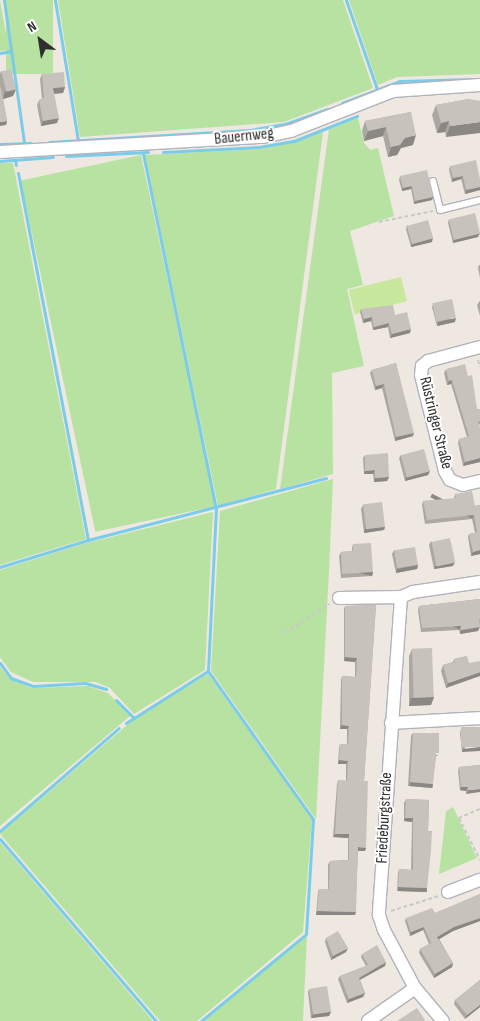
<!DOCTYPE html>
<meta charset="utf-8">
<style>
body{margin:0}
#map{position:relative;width:480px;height:1021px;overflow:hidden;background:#eee8e1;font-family:"Sofia Sans Condensed",sans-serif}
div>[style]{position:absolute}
.green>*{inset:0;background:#b7e2a1;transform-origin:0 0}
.pitch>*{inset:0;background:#c8e89d;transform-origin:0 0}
.stream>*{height:3px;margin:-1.5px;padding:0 1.5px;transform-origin:1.5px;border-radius:1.5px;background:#7accea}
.path>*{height:2px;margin-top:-1px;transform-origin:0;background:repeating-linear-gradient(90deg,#c9c9c9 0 4px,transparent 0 6.5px)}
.roads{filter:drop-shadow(1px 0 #b1b3bd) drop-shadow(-1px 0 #b1b3bd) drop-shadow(0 1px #b1b3bd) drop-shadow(0 -1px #b1b3bd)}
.service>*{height:6px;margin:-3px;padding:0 3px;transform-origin:3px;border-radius:3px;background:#fff}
.minor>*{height:12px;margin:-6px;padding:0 6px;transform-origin:6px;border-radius:6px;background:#fff}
.wall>*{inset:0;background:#aba8a2}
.shaded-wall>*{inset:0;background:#8b8884;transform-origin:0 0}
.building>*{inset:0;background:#c7c3bc;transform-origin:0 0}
span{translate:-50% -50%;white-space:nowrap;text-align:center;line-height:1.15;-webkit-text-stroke:4px #fff;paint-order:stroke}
.street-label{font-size:16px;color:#2e2e2e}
.north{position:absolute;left:15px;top:15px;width:50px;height:50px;-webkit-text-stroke:4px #fff;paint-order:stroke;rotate:329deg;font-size:14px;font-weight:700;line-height:20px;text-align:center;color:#2e2e2e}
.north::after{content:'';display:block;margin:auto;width:18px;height:22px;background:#2e2e2e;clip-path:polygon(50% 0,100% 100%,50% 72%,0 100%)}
</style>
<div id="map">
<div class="green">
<div style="clip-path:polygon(0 0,9px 50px,0 51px)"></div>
<div style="left:6px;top:0;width:47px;height:74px"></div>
<div style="clip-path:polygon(58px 0,343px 0,373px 88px,284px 122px,80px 137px)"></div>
<div style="clip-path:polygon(349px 0,480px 0,480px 74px,397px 77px,378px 85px)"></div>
<div style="clip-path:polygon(358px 118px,364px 143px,370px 150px,378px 148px,394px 216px,350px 231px,363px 285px,347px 289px,364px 366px,332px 373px,333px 474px,280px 489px,329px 129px)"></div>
<div style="clip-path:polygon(323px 132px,276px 489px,218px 506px,145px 155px,261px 149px,296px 142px)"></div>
<div style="left:141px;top:155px;width:359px;height:123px;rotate:78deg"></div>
<div style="clip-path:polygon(0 163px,13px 163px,86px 539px,0 565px)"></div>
<div style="clip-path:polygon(333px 479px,329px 571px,316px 819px,211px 671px,220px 511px)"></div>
<div style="clip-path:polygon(213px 512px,205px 670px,134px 714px,110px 688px,96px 682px,33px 682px,11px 672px,0 657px,0 570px,87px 543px)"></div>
<div style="clip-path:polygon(0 666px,9px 678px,32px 688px,88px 686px,108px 693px,130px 716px,0 826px)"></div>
<div style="clip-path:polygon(208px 674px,312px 819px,303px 932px,197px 1021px,160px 1021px,0 834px,134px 719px)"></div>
<div style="clip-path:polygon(453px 807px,477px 858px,439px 874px,446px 811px)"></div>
<div style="clip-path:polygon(0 842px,153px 1021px,0 1021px)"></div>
<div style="clip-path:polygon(307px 936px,303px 1021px,202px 1021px)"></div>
</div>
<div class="pitch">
<div style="left:401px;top:277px;width:25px;height:54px;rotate:76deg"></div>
</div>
<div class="stream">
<div style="left:4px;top:0;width:144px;rotate:82deg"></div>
<div style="left:55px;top:0;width:142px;rotate:80.7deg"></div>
<div style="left:346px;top:0;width:94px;rotate:70.8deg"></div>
<div style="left:0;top:53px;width:11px;rotate:-10deg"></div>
<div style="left:342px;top:103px;width:62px;rotate:-20.8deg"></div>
<div style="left:400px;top:81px;width:73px;rotate:-1.6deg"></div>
<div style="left:49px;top:142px;width:201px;rotate:-3.4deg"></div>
<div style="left:250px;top:130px;width:36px;rotate:-10deg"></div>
<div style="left:285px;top:124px;width:45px;rotate:-19.7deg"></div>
<div style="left:0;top:144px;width:31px;rotate:-2deg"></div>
<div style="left:163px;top:152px;width:96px;rotate:-3deg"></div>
<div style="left:259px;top:147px;width:36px;rotate:-10deg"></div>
<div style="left:294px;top:141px;width:68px;rotate:-21.6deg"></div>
<div style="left:66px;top:156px;width:82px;rotate:-2.8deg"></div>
<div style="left:15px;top:160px;width:5px;rotate:79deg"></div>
<div style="left:0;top:161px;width:53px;rotate:-4.3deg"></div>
<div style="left:18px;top:173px;width:374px;rotate:79.2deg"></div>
<div style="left:0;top:567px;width:92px;rotate:-17.1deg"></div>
<div style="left:88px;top:540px;width:246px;rotate:-14.6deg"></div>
<div style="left:0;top:663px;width:19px;rotate:54deg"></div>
<div style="left:11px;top:678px;width:23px;rotate:20deg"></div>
<div style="left:33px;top:686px;width:52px;rotate:-3.3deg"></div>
<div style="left:85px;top:683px;width:22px;rotate:16deg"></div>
<div style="left:116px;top:700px;width:24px;rotate:45deg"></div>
<div style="left:126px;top:723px;width:97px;rotate:-32.4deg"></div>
<div style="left:208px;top:671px;width:162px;rotate:-87.2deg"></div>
<div style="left:216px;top:509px;width:364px;rotate:-101.6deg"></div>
<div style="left:0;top:831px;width:157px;rotate:-40.9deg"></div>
<div style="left:0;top:839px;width:240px;rotate:49.4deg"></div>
<div style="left:201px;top:1021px;width:136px;rotate:-39.6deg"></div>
<div style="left:306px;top:934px;width:115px;rotate:-86.5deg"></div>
<div style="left:313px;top:819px;width:181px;rotate:-125.4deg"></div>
</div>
<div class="path">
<div style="left:379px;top:222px;width:55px;rotate:-11.5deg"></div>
<div style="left:478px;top:360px;width:7px;rotate:74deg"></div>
<div style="left:285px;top:633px;width:53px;rotate:-33.4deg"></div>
<div style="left:480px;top:809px;width:23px;rotate:157deg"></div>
<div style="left:459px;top:818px;width:47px;rotate:63.4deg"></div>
<div style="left:391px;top:911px;width:50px;rotate:-17.4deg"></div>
</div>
<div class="roads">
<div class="service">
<div style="left:433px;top:181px;width:30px;rotate:76deg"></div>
<div style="left:440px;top:210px;width:41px;rotate:-14deg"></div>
</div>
<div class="minor">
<div style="left:0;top:152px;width:263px;rotate:-3.3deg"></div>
<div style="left:263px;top:137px;width:29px;rotate:-12deg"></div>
<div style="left:291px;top:131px;width:110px;rotate:-21.4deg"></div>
<div style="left:393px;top:91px;width:87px;rotate:-3.9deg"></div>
<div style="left:480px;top:347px;width:54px;rotate:164.9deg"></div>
<div style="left:428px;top:361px;width:8px;rotate:140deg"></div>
<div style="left:422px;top:366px;width:9px;rotate:96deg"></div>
<div style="left:421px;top:375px;width:99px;rotate:76deg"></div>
<div style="left:445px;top:471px;width:10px;rotate:61deg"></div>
<div style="left:450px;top:480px;width:14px;rotate:21deg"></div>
<div style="left:463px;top:485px;width:17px;rotate:-13deg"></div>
<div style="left:401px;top:597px;width:319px;rotate:94deg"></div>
<div style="left:379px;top:915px;width:16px;rotate:72deg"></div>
<div style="left:384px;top:930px;width:66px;rotate:61.9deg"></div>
<div style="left:415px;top:988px;width:43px;rotate:49.7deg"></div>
<div style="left:339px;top:598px;width:62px;rotate:-0.9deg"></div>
<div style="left:401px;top:597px;width:13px;rotate:-23deg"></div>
<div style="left:413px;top:592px;width:68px;rotate:-8.5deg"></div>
<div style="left:391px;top:723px;width:89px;rotate:-3.2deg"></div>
<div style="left:448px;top:892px;width:34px;rotate:-21deg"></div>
<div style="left:368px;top:1021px;width:57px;rotate:-35.1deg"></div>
</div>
</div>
<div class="wall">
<div style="clip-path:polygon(1px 71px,16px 89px,13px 96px,3px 99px,7px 121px,6px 125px,0 86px,0 74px)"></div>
<div style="clip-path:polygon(42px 74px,65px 87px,63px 93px,54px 94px,57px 123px,41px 126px,37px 105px,39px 100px,42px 99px,40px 79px)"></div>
<div style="clip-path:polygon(469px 99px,446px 137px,445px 132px,437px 133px,432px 115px,436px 105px)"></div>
<div style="clip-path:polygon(411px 112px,413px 145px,401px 148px,397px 155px,388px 157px,383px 136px,364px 141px,362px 131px,365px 121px)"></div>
<div style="clip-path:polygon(450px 166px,480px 179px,480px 190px,465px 194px,461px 179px,452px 182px,449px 170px)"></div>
<div style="clip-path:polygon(400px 176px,433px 197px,432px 200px,414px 204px,411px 189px,402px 191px,399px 180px)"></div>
<div style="clip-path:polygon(449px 219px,478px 237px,453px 243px,448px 223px)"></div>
<div style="clip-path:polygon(407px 225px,432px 242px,411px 247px,406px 229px)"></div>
<div style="clip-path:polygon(479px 265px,480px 265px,480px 278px,478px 268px)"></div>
<div style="clip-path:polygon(480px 301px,480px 316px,477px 305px,479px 302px)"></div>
<div style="clip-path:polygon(433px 304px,455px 322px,437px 326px,432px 307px)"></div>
<div style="clip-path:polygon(361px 309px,395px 315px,410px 333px,390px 338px,388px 327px,373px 330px,371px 321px,363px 323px,360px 312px)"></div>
<div style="clip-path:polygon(396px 363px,413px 436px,395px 441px,382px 388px,375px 390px,370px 373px,372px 370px)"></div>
<div style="clip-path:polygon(446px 369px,477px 409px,480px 409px,480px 424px,479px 425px,480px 430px,480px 462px,463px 466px,458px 443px,459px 439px,467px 437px,451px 384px,447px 385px,444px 373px)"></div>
<div style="clip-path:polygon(365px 455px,389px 477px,387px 481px,374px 482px,373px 474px,364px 474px,363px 458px)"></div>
<div style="clip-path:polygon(401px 455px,430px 471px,428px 475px,405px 481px,399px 458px)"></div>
<div style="clip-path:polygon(455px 494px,475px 506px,480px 505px,480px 554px,471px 556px,468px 537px,469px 534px,475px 533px,472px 519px,425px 524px,422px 505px,423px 501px,454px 499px)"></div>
<div style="clip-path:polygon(363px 505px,385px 527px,384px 530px,364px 533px,361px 509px)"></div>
<div style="clip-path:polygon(431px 541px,453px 566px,434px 569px,429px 545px)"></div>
<div style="clip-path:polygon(353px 544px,373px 572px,372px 576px,341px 578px,339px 556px,341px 552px,352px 551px,352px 548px)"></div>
<div style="clip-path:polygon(394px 550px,418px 565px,417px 569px,396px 573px,392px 554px)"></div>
<div style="clip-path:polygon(480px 599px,480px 623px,478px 631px,460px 634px,459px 630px,421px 632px,418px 610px,419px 606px)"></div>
<div style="clip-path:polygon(376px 605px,364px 781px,366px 848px,365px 851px,358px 851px,355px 915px,316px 915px,318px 892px,319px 889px,328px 889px,328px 865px,330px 861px,348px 860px,348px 838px,333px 837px,337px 784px,338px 780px,346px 781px,346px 764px,338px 764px,339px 748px,340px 744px,347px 744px,347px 729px,340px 729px,341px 680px,342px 676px,355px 677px,355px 662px,344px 661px,344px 609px,345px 606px)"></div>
<div style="clip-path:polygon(412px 649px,434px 697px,431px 705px,409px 706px,409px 656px)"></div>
<div style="clip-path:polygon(467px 656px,446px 688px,441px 671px,443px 665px,453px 662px,454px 659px)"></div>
<div style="clip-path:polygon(480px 727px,462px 752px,460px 733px,461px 729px)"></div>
<div style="clip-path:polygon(413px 733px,438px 756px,436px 756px,432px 788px,408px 786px,411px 736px)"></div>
<div style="clip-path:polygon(480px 765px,466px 794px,466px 791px,460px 790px,458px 771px,459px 767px)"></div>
<div style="clip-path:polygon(406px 799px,429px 800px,426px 892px,397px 891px,398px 873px,399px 869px,411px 870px,412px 822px,404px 821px,404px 803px)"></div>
<div style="clip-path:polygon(480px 894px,480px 921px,453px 931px,439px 939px,453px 963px,452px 967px,434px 978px,419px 953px,420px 949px,429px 944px,423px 930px,410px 936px,405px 921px,406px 918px,435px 913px,445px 909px)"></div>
<div style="clip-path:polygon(326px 938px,346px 952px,331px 960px,325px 942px)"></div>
<div style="clip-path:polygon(362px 954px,385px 966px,360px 980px,365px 993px,363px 997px,347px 1003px,338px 979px,340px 976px,366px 966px,361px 957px)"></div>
<div style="clip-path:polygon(480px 980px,480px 1007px,465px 1019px,454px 1004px,455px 1000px)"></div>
<div style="clip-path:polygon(309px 989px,331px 1012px,329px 1016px,311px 1018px,308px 992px)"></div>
</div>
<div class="shaded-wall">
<div style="clip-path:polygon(65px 87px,63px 93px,51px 94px,53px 88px)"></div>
<div style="clip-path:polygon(16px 89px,13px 96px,3px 99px,5px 91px)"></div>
<div style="clip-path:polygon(59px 118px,57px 123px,41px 126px,43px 121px)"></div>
<div style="clip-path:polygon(7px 121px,6px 125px,0 126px,0 122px)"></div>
<div style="clip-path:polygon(449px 121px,445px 132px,437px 133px,441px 123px)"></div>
<div style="clip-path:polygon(480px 122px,480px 133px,446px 137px,450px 126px)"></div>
<div style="clip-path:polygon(386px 127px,383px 136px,364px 141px,368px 131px)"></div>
<div style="clip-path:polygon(416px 135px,413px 145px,401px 148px,397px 155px,388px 157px,391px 147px,405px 138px)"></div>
<div style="clip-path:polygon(463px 176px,461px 179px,452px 182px,453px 178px)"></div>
<div style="clip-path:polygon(412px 186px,411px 189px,402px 191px,403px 188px)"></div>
<div style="clip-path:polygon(480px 187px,480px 190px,465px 194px,466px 190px)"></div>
<div style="clip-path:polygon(433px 197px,432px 200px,414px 204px,415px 201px)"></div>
<div style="clip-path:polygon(480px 233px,478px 237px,453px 243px,454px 239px)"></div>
<div style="clip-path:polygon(433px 238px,432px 242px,411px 247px,412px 243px)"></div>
<div style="clip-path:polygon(372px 317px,371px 321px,363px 323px,364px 319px)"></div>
<div style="clip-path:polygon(456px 318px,455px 322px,437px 326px,438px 322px)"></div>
<div style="clip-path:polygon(389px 323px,388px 327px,373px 330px,374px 327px)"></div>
<div style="clip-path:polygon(411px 329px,410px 333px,390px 338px,392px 334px)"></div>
<div style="clip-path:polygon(452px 380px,451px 384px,447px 385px,449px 381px)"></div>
<div style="clip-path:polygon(384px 384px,382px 388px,375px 390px,376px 386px)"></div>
<div style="clip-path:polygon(414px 433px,413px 436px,395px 441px,396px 437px)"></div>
<div style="clip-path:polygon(480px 458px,480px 462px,463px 466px,465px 462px)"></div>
<div style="clip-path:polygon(375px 470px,373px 474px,364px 474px,365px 471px)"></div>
<div style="clip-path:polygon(430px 471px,428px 475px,405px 481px,406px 477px)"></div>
<div style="clip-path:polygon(389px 477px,387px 481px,374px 482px,375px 478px)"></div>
<div style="left:474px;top:515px;width:4px;height:47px;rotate:117deg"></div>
<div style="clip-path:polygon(385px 527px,384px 530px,364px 533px,365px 529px)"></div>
<div style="clip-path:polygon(480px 550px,480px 554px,471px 556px,473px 552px)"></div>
<div style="clip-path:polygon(455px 562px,453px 566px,434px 569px,435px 566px)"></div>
<div style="clip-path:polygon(418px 565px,417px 569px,396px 573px,397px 569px)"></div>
<div style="left:373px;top:572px;width:4px;height:31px;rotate:104deg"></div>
<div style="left:461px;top:626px;width:4px;height:39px;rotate:117deg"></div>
<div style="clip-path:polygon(480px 627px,478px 631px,460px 634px,461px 630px)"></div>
<div style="clip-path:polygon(345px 657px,357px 658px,355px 662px,344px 661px)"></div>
<div style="clip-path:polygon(480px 672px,480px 676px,446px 688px,448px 683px)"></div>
<div style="clip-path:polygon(434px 697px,431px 705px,409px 706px,411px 698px)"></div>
<div style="clip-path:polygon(342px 725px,349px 726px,347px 729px,340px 729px)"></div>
<div style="clip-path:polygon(480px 747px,480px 751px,462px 752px,463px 749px)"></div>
<div style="clip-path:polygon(339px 760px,348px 761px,346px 764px,338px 764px)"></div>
<div style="left:410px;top:782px;width:23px;height:4px;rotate:5deg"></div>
<div style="clip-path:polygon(461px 787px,468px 787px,466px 791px,460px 790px)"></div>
<div style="clip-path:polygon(480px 789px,480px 792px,466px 794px,468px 790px)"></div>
<div style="clip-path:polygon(405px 818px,413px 818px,412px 822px,404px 821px)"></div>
<div style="clip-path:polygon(335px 834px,349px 834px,348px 838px,333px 837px)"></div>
<div style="clip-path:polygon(358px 847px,366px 848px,365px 851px,357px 851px)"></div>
<div style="left:398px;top:887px;width:29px;height:4px;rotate:2deg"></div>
<div style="clip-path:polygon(317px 911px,356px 912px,355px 915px,316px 915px)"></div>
<div style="clip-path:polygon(480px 918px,480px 921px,453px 931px,436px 941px,437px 937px,454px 927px)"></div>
<div style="clip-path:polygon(424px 927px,423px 930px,410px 936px,411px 932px)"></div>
<div style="clip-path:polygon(348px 948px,346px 952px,331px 960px,333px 956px)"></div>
<div style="clip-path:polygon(386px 962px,385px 966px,357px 981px,359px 978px)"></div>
<div style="clip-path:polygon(453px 963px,452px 967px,434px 978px,435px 974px)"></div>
<div style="clip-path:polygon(365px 993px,363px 997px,347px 1003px,349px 999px)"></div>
<div style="clip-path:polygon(480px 1005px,480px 1007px,465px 1019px,467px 1015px)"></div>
<div style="clip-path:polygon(331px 1012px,329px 1016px,311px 1018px,313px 1014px)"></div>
</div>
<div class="building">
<div style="left:11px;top:69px;width:21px;height:10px;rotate:76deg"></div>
<div style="clip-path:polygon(64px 72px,65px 87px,53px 88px,59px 118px,43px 121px,39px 100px,44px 98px,42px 74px)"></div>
<div style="clip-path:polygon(1px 89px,7px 121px,0 122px,0 90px)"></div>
<div style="clip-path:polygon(469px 99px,480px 101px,480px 122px,450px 126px,449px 121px,441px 123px,436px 105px)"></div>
<div style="clip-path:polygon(411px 112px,416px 135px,405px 138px,400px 145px,391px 147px,386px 127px,368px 131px,365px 121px)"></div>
<div style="clip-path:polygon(476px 160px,480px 179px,480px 187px,466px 190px,463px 176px,453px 178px,450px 166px)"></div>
<div style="clip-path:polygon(427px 170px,433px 197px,415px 201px,412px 186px,403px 188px,400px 176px)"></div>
<div style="left:475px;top:213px;width:21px;height:27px;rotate:76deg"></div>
<div style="left:428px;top:220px;width:19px;height:22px;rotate:74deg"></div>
<div style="left:452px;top:299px;width:19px;height:20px;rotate:78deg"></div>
<div style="clip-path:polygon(393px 305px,395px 315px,407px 312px,411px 329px,392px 334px,389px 323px,374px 327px,372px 317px,364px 319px,361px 309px)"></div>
<div style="clip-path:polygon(396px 363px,414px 433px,396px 437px,384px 384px,376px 386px,372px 370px)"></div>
<div style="clip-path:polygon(465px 364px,468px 376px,472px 375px,477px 409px,480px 409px,480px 421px,478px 421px,480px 430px,480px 458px,465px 462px,459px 439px,469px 436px,452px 380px,449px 381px,446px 369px)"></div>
<div style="left:424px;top:449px;width:23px;height:24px;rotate:75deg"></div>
<div style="clip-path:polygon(388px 453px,389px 477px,375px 478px,375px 470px,365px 471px,365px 455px)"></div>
<div style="clip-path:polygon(472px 491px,475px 506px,480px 505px,480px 550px,473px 552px,469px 534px,477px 532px,474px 515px,427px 520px,423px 501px,456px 498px,455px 494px)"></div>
<div style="left:382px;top:502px;width:25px;height:19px;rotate:83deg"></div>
<div style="left:450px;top:538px;width:25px;height:19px;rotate:78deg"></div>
<div style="clip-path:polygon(371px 543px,373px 572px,342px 574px,341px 552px,353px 551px,353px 544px)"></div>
<div style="left:415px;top:547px;width:18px;height:21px;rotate:81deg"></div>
<div style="clip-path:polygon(480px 599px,480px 619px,479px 620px,480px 627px,461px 630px,461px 626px,422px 628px,419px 606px)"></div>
<div style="clip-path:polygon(376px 605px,364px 781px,368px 781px,366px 848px,358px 847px,356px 912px,317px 911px,319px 889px,329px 889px,330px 861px,349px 860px,349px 834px,335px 834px,338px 780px,347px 781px,348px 761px,339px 760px,340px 744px,348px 744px,349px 726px,342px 725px,342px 676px,356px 677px,357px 658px,345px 657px,345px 606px)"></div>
<div style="left:432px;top:648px;width:49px;height:20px;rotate:88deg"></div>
<div style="clip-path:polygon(467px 656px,469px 663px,480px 661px,480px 672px,448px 683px,443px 665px,455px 662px,454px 659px)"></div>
<div style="left:480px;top:727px;width:20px;height:19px;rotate:90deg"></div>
<div style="clip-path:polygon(413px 733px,439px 733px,439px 753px,436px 753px,433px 784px,410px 782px)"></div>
<div style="clip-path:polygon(480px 765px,480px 789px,468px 790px,468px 787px,461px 787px,459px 767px)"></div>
<div style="clip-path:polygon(406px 799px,429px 800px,428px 831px,432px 831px,431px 851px,427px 888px,398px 887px,399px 869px,413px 870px,413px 818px,405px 818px)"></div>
<div style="clip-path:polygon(480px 894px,480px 918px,454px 927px,437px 937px,453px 963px,435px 974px,420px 949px,431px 943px,424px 927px,411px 932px,406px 918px,432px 908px,435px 913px,445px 909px)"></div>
<div style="clip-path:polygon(338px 931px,348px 948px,333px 956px,326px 938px)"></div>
<div style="clip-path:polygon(377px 945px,386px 962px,359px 978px,365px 993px,349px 999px,340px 976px,368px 965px,362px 954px)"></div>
<div style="clip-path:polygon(480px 980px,480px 1005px,467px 1015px,455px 1000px)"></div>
<div style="left:327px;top:986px;width:26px;height:18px;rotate:81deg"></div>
<div style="clip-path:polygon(417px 1008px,425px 1020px,424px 1021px,397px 1021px)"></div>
</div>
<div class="street-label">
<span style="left:244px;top:137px;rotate:-6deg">Bauernweg</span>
<span style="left:435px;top:423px;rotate:76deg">Rüstringer Straße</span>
<span style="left:385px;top:818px;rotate:-87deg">Friedeburgstraße</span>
</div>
<div class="north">N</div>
</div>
